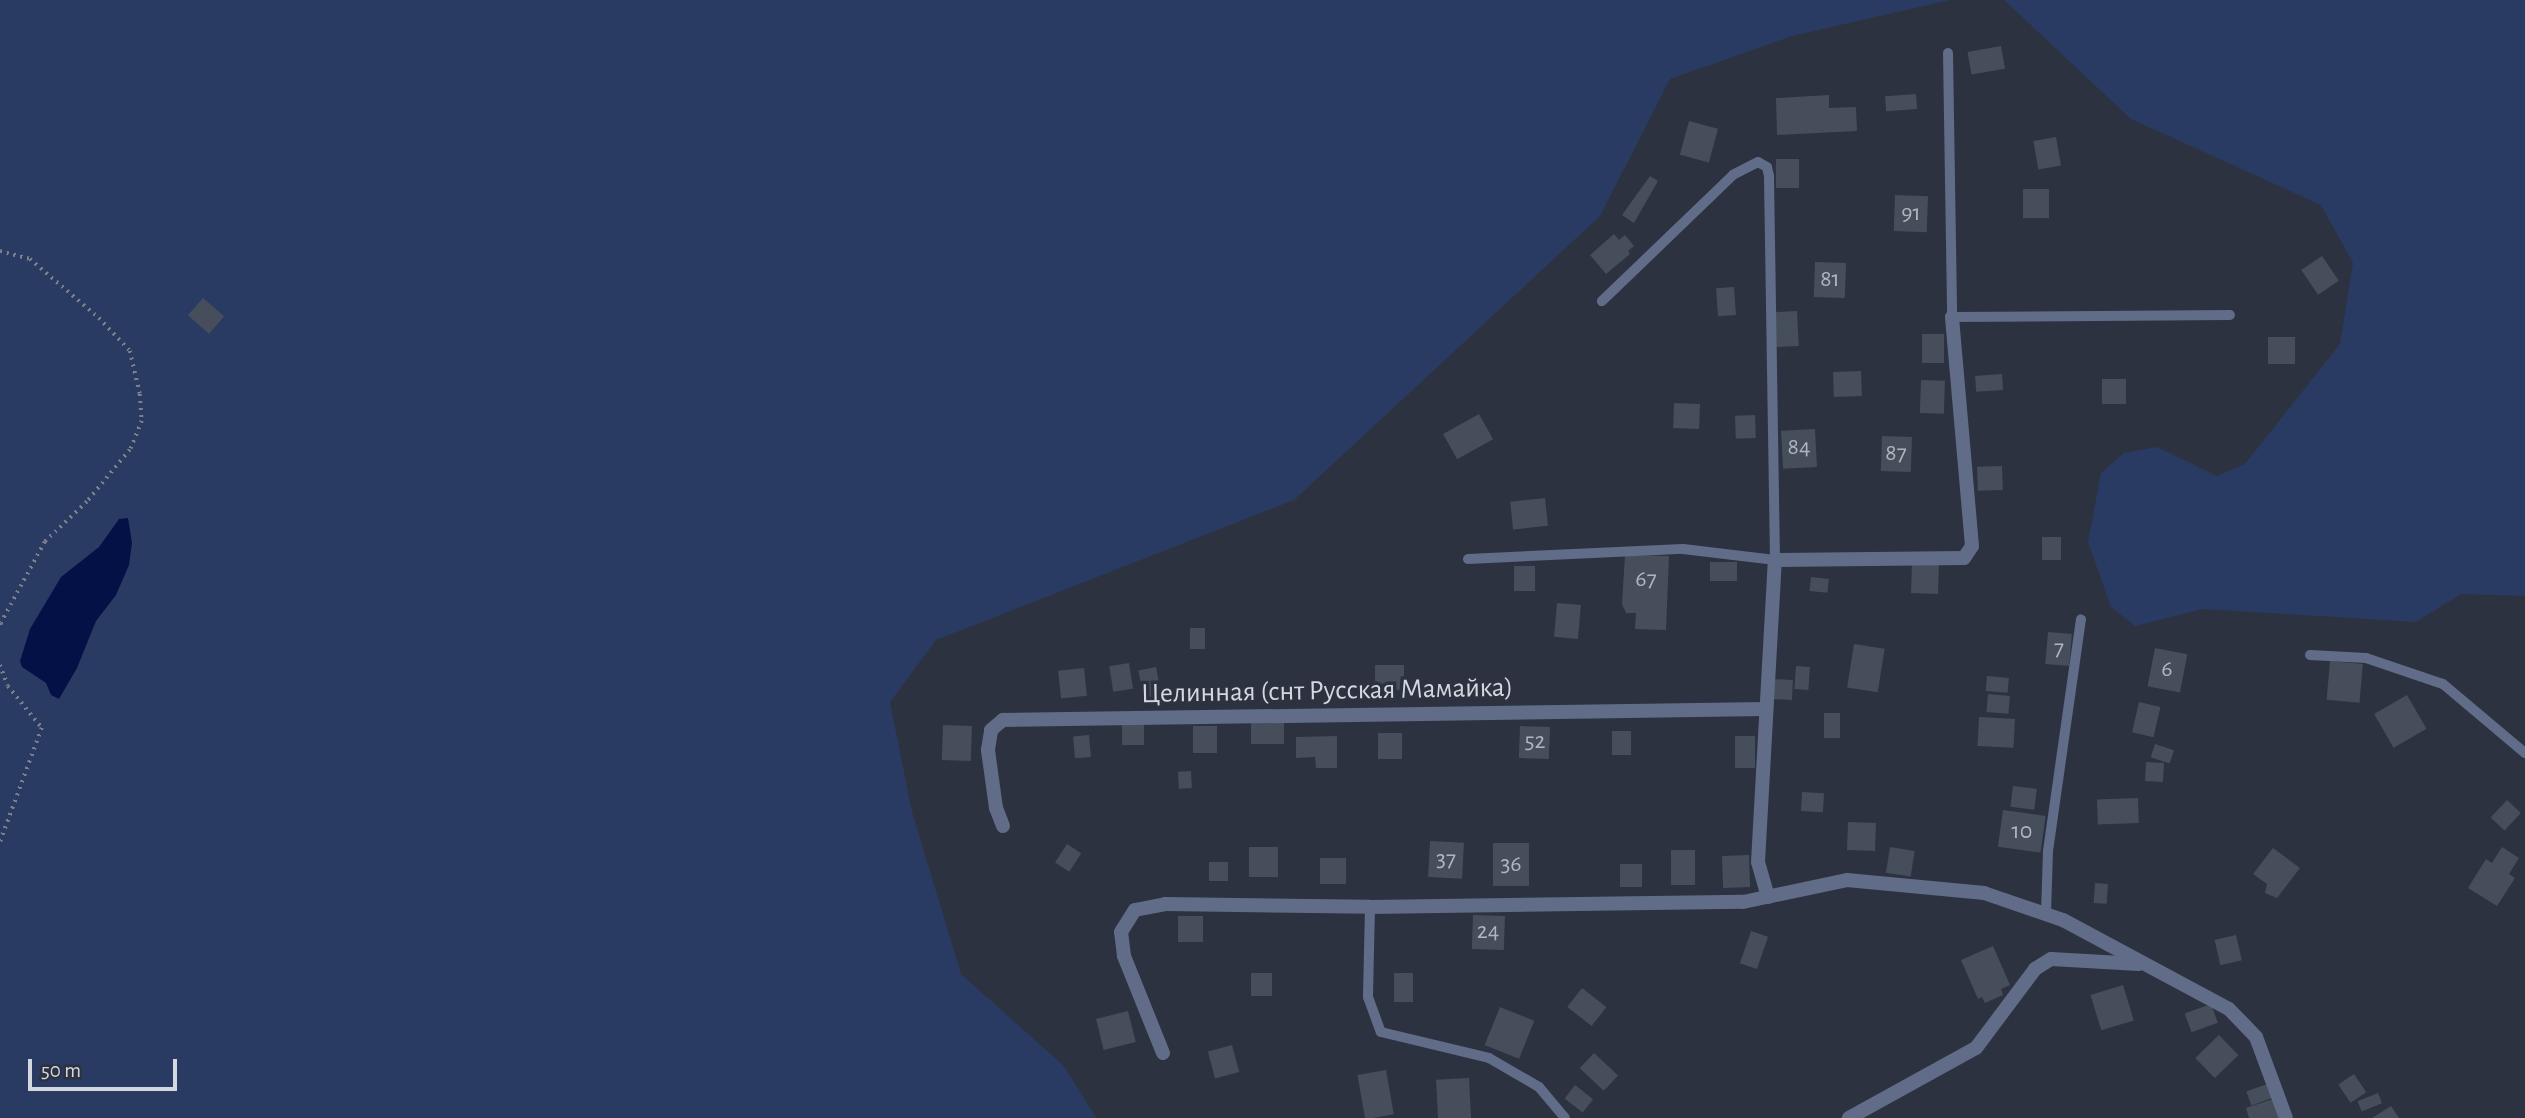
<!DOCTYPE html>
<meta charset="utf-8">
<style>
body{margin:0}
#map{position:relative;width:2525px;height:1118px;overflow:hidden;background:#2c323f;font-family:"Alegreya Sans",sans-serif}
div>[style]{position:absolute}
.green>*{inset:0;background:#2a3b63}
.water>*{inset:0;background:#041147}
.building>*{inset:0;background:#474e5b;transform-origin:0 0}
.path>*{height:3.5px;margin-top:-1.75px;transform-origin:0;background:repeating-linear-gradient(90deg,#7b808b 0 2px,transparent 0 7px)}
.service>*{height:10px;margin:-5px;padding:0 5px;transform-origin:5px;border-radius:5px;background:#606c88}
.minor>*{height:14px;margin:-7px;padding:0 7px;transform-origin:7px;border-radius:7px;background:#606c88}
span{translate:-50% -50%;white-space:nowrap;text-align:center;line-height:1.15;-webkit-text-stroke:7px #2c323f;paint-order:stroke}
.number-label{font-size:24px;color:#b0b5be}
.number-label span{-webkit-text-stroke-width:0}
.street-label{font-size:28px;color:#d3d7df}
.scale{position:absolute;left:28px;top:1059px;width:149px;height:32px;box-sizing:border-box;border:4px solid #d3d7df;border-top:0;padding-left:9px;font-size:21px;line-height:24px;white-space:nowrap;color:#d3d7df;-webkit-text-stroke:5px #2c323f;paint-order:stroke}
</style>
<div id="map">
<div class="green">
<div style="clip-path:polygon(0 0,1950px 0,1792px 36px,1670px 79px,1600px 216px,1294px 500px,936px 640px,890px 702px,912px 812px,961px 974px,1064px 1066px,1096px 1118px,0 1118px)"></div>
<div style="clip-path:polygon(2004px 0,2525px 0,2525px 596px,2461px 594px,2416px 622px,2203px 609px,2135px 626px,2111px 607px,2088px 542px,2101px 473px,2124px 453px,2157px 447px,2217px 476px,2245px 464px,2340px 344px,2353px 263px,2321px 205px,2131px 119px)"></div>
</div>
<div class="water">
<div style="clip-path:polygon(128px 518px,132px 543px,129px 565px,116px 595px,96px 621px,77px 668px,59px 699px,51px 695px,46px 683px,22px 667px,20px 661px,30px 629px,61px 577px,99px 547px,119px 519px)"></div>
</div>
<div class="building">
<div style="left:2001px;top:46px;width:23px;height:34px;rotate:80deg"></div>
<div style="left:1916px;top:94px;width:15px;height:31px;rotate:86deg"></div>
<div style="clip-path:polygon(1829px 95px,1829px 108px,1856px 107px,1857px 131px,1777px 135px,1776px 98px)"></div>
<div style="left:1689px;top:121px;width:30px;height:35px;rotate:15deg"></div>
<div style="left:2056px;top:137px;width:29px;height:23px;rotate:80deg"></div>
<div style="left:1776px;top:159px;width:23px;height:29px"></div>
<div style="clip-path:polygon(1650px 176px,1658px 181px,1634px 223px,1622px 215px)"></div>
<div style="left:2023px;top:189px;width:26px;height:29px"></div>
<div style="left:1895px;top:195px;width:33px;height:36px;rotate:2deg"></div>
<div style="clip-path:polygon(1614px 234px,1619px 240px,1625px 235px,1634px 246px,1628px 251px,1630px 254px,1606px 274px,1590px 255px)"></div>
<div style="left:2322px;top:256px;width:30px;height:25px;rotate:56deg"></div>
<div style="left:1815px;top:262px;width:31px;height:35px;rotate:2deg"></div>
<div style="left:1734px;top:287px;width:28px;height:18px;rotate:86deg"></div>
<div style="left:203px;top:298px;width:28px;height:23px;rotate:41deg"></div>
<div style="left:1797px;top:311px;width:35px;height:24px;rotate:87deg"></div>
<div style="left:1922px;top:334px;width:22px;height:29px"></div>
<div style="left:2268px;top:337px;width:27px;height:27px"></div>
<div style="left:1861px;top:371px;width:25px;height:28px;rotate:88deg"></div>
<div style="left:2002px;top:374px;width:16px;height:27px;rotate:86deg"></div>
<div style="left:2102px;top:379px;width:24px;height:25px"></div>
<div style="left:1921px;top:380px;width:24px;height:33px;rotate:2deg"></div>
<div style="left:1674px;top:403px;width:26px;height:25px;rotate:2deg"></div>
<div style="left:1479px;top:414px;width:29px;height:41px;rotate:61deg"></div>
<div style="left:1755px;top:415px;width:23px;height:20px;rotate:88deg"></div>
<div style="left:1815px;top:429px;width:38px;height:34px;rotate:87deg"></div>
<div style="left:1882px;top:436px;width:30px;height:35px;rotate:2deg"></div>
<div style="left:2002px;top:466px;width:24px;height:25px;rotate:88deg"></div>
<div style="left:1545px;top:498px;width:28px;height:35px;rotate:84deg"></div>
<div style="left:2042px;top:537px;width:19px;height:23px"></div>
<div style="clip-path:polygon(1625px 555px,1669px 556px,1666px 630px,1635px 629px,1636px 613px,1626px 613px,1622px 604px)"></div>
<div style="left:1710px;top:562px;width:27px;height:19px"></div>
<div style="left:1912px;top:564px;width:27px;height:29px;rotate:2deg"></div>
<div style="left:1514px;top:566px;width:21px;height:25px"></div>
<div style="left:1811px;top:577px;width:18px;height:14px;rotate:6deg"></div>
<div style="left:1557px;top:603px;width:24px;height:34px;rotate:5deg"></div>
<div style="left:1205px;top:628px;width:21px;height:15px;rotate:90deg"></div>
<div style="left:2048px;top:632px;width:24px;height:32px;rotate:5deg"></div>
<div style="left:1854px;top:644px;width:31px;height:44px;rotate:9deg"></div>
<div style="left:2155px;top:648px;width:33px;height:39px;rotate:11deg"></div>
<div style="left:2330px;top:661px;width:33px;height:39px;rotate:5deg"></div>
<div style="left:1129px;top:663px;width:26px;height:20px;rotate:81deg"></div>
<div style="left:1404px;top:665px;width:25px;height:29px;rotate:90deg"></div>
<div style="left:1796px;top:666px;width:14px;height:23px;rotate:4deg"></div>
<div style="left:1156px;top:667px;width:31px;height:18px;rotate:79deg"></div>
<div style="left:1084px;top:668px;width:28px;height:26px;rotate:84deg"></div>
<div style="left:1987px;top:676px;width:22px;height:15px;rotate:5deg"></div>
<div style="left:1772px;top:679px;width:21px;height:20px;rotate:3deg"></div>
<div style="left:1988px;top:694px;width:22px;height:18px;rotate:5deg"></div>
<div style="left:2407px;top:695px;width:39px;height:38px;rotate:60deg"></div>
<div style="left:2139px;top:702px;width:22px;height:31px;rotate:13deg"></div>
<div style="left:1824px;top:713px;width:16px;height:25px"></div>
<div style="left:1979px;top:717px;width:36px;height:29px;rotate:3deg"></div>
<div style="left:1251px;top:721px;width:33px;height:23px"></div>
<div style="left:1122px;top:722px;width:22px;height:23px"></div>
<div style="left:943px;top:725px;width:29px;height:35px;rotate:2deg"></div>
<div style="left:1193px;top:726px;width:24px;height:27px"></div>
<div style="left:1520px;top:726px;width:30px;height:32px;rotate:2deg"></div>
<div style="left:1612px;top:731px;width:19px;height:24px"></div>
<div style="left:1378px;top:733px;width:24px;height:26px"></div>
<div style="left:1089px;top:735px;width:22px;height:16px;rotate:85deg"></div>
<div style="clip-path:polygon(1337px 736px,1337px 768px,1316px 768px,1315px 757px,1296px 758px,1296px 737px)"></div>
<div style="left:1735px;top:736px;width:20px;height:32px"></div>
<div style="left:2155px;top:744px;width:20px;height:14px;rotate:18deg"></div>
<div style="left:2146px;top:762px;width:18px;height:19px;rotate:3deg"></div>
<div style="left:1191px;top:771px;width:17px;height:13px;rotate:87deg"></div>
<div style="left:2013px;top:786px;width:24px;height:21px;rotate:7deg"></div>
<div style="left:1802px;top:792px;width:22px;height:19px;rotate:3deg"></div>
<div style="left:2138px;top:798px;width:25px;height:41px;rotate:88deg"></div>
<div style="left:2507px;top:800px;width:19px;height:24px;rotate:43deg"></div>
<div style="left:2003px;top:810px;width:43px;height:37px;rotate:8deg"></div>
<div style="left:1848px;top:822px;width:28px;height:28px;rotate:2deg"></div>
<div style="left:1430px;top:841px;width:34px;height:36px;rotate:3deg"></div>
<div style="left:1493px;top:843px;width:36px;height:43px"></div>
<div style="left:1067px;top:844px;width:17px;height:22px;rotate:33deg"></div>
<div style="left:1249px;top:847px;width:29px;height:30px"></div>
<div style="left:1890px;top:847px;width:25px;height:26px;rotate:9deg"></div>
<div style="clip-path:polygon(2502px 847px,2519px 858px,2509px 874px,2515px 878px,2497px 906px,2468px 888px,2486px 859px,2492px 863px)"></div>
<div style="clip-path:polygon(2273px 848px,2300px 868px,2277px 898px,2265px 893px,2267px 884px,2253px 874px)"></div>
<div style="left:1671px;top:850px;width:24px;height:35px"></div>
<div style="left:1749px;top:855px;width:32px;height:27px;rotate:88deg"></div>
<div style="left:1346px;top:858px;width:26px;height:26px;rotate:90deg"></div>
<div style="left:1209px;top:862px;width:19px;height:19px"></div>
<div style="left:1620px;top:864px;width:22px;height:23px"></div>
<div style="left:2095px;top:883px;width:13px;height:20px;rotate:4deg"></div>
<div style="left:1473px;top:915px;width:32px;height:34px;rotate:2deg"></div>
<div style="left:1178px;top:916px;width:25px;height:26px"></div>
<div style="left:1751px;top:931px;width:18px;height:34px;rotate:19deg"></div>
<div style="left:2236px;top:935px;width:26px;height:22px;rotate:77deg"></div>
<div style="clip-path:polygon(1993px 946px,2010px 985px,2001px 989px,2003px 995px,1985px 1003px,1982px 997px,1978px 999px,1961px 960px)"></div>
<div style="left:1251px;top:973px;width:21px;height:23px"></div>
<div style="left:1394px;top:973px;width:19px;height:29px"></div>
<div style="left:2123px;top:985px;width:37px;height:34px;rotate:73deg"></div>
<div style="left:1582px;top:988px;width:31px;height:24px;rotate:38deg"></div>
<div style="left:2211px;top:1004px;width:20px;height:28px;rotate:70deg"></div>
<div style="left:1500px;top:1007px;width:37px;height:41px;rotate:22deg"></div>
<div style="left:1128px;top:1011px;width:32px;height:33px;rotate:76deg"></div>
<div style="left:2219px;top:1035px;width:28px;height:33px;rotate:46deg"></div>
<div style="left:1232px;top:1045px;width:28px;height:25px;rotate:75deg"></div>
<div style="left:1594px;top:1053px;width:33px;height:21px;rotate:43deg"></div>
<div style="left:1386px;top:1070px;width:45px;height:29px;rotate:80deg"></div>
<div style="left:2354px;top:1074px;width:22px;height:19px;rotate:56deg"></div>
<div style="left:1469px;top:1078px;width:40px;height:33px;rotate:87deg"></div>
<div style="left:2267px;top:1084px;width:15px;height:22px;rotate:70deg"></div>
<div style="left:1575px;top:1085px;width:23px;height:17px;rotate:38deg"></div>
<div style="left:2378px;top:1093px;width:11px;height:22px;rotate:68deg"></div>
<div style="clip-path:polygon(2273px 1099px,2279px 1118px,2249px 1118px,2246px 1108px)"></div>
<div style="clip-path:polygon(2391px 1106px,2399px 1118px,2372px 1118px)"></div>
</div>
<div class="path">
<div style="left:0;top:251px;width:31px;rotate:15deg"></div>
<div style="left:30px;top:259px;width:91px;rotate:40.5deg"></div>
<div style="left:99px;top:318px;width:45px;rotate:46.8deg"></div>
<div style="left:130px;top:351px;width:44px;rotate:76.9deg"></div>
<div style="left:140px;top:394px;width:27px;rotate:86deg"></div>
<div style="left:142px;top:421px;width:31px;rotate:112deg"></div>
<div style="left:130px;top:450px;width:67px;rotate:129.6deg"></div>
<div style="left:87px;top:502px;width:58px;rotate:136.4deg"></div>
<div style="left:45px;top:542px;width:92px;rotate:118.5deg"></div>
<div style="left:1px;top:623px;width:7px;rotate:98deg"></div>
<div style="left:0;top:665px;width:22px;rotate:69deg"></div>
<div style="left:8px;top:686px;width:54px;rotate:51deg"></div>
<div style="left:42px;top:728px;width:122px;rotate:110.1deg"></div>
</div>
<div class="service">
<div style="left:1948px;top:53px;width:264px;rotate:89.1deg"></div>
<div style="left:1952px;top:317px;width:278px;rotate:-0.4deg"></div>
<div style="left:1468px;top:559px;width:215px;rotate:-2.7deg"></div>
<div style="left:1683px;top:549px;width:93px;rotate:6.8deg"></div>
<div style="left:1775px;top:560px;width:384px;rotate:-90.9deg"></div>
<div style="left:1769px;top:176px;width:9px;rotate:-103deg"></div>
<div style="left:1767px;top:167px;width:10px;rotate:-151deg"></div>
<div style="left:1758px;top:162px;width:28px;rotate:153deg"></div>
<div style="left:1733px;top:175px;width:182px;rotate:136.1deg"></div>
<div style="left:2310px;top:655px;width:56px;rotate:3.1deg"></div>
<div style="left:2366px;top:658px;width:81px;rotate:18.7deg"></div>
<div style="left:2443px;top:684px;width:107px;rotate:40.1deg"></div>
<div style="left:1370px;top:907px;width:90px;rotate:91.3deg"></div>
<div style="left:1368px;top:997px;width:37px;rotate:70deg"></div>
<div style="left:1381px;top:1032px;width:111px;rotate:13.5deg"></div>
<div style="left:1489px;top:1058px;width:58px;rotate:30.1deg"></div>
<div style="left:1539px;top:1087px;width:40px;rotate:50deg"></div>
<div style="left:2046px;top:914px;width:63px;rotate:-88.2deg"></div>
<div style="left:2048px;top:851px;width:234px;rotate:-81.9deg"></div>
</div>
<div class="minor">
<div style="left:1003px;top:826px;width:19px;rotate:-111deg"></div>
<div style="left:996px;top:808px;width:59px;rotate:-97.9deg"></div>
<div style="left:988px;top:750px;width:20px;rotate:-81deg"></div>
<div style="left:991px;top:730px;width:16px;rotate:-40deg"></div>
<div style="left:1003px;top:720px;width:763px;rotate:-0.83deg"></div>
<div style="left:1768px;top:897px;width:36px;rotate:-106deg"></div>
<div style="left:1758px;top:862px;width:302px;rotate:-86.8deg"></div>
<div style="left:1775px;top:560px;width:189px;rotate:-0.6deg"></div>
<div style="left:1964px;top:558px;width:14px;rotate:-56deg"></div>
<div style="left:1972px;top:546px;width:230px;rotate:-95deg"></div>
<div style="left:1163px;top:1053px;width:105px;rotate:-111.9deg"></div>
<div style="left:1124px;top:956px;width:24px;rotate:-97deg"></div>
<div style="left:1121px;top:932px;width:26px;rotate:-58deg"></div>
<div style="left:1135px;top:910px;width:31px;rotate:-11deg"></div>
<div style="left:1165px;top:904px;width:205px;rotate:0.8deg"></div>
<div style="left:1370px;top:907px;width:373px;rotate:-0.8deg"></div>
<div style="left:1743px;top:902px;width:106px;rotate:-11.9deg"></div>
<div style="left:1847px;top:880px;width:138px;rotate:5.4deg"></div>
<div style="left:1984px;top:893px;width:83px;rotate:18.9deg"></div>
<div style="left:2063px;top:920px;width:188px;rotate:28.2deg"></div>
<div style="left:2229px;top:1009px;width:39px;rotate:46deg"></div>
<div style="left:2256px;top:1037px;width:86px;rotate:69.7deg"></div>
<div style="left:1849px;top:1118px;width:145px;rotate:-28.9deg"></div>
<div style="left:1976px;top:1048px;width:99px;rotate:-53.2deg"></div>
<div style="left:2035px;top:969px;width:19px;rotate:-32deg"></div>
<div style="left:2051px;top:959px;width:88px;rotate:3.3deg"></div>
</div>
<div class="number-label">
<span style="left:1911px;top:214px">91</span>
<span style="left:1830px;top:280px">81</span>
<span style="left:1799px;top:448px">84</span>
<span style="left:1896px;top:454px">87</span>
<span style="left:1646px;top:580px">67</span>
<span style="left:2059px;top:649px">7</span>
<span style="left:2167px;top:670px">6</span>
<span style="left:1535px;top:742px">52</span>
<span style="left:2022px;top:832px">10</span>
<span style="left:1446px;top:860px">37</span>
<span style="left:1511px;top:865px">36</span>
<span style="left:1488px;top:932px">24</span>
</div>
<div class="street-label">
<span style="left:1327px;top:691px;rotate:-1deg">Целинная (снт Русская Мамайка)</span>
</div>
<div class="scale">50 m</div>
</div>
